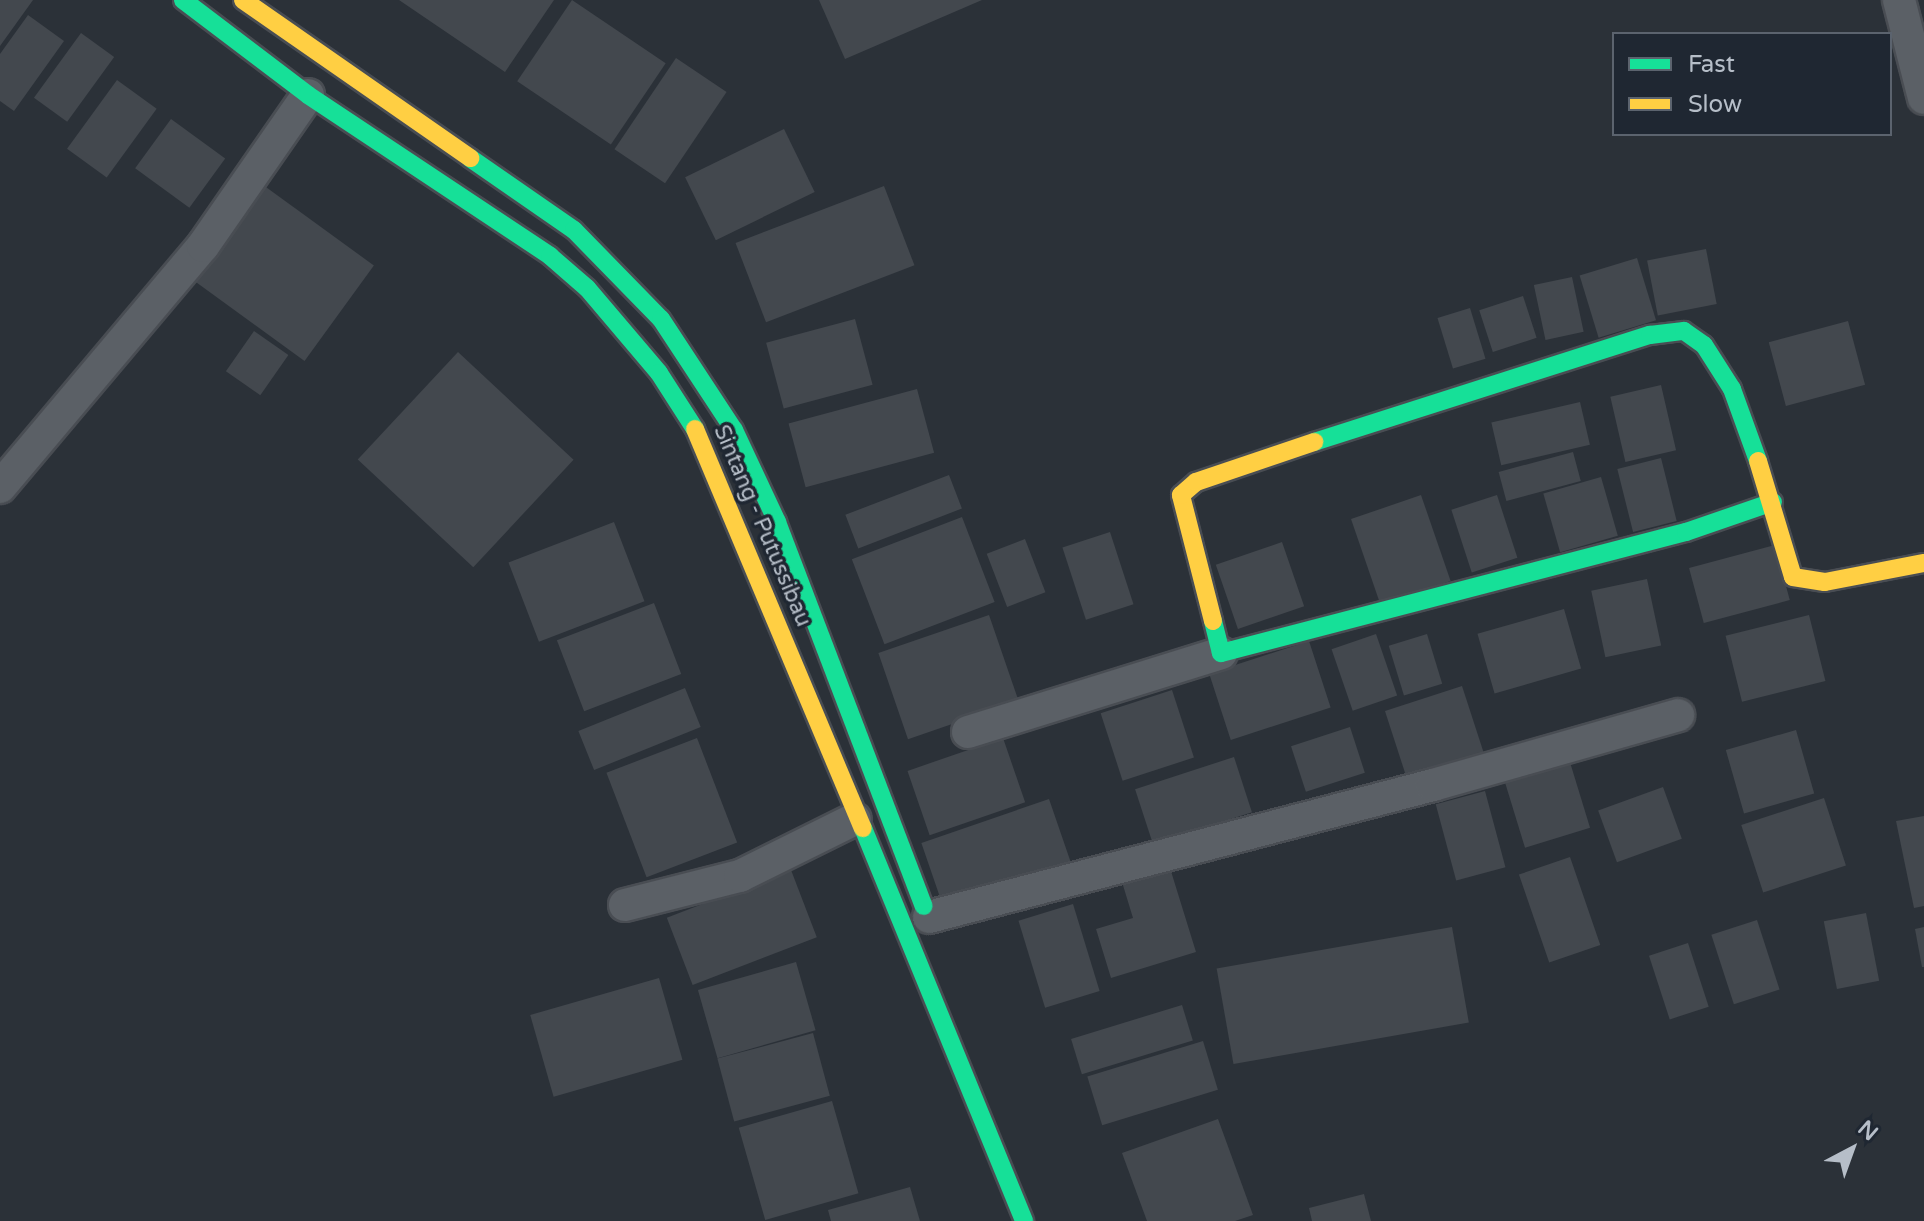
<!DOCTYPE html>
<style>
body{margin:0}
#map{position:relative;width:1924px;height:1221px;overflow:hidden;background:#2b3138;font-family:"Varela Round",sans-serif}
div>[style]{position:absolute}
.building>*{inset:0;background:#43484e;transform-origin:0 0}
.roads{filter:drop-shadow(2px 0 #494d53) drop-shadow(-2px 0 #494d53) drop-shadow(0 2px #494d53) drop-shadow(0 -2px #494d53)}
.street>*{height:32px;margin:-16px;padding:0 16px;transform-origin:16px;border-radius:16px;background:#5b6066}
.fast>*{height:18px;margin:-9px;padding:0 9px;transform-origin:9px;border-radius:9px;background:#16e098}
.slow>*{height:18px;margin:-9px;padding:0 9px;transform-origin:9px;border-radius:9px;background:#ffcf43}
span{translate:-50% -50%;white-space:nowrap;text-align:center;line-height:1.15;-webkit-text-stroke:7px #1f2732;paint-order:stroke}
.street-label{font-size:22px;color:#b6bec8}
.legend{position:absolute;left:1612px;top:32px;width:280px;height:104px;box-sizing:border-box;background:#1f2732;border:2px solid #5b636e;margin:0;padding:10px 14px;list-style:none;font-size:24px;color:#b6bec8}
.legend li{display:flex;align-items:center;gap:16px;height:40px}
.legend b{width:40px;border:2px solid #5b636e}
.north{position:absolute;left:1812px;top:1109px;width:80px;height:80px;-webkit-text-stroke:6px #1f2732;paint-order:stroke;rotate:41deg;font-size:22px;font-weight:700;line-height:32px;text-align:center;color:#b6bec8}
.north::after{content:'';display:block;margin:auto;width:28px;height:36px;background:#b6bec8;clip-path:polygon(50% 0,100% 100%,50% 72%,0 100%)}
</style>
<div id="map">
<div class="building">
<div style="clip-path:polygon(0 0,33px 0,0 46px)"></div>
<div style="clip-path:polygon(399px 0,554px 0,505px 72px)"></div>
<div style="left:572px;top:0;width:113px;height:98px;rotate:34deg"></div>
<div style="clip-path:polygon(819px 0,982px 0,845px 59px)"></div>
<div style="clip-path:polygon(28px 15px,64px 41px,14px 111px,0 101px,0 54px)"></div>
<div style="left:81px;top:33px;width:41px;height:80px;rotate:36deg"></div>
<div style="left:676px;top:58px;width:61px;height:110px;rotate:34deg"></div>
<div style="left:117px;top:80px;width:49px;height:85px;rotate:36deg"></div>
<div style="left:171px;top:119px;width:67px;height:61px;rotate:36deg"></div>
<div style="left:784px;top:129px;width:70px;height:110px;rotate:64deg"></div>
<div style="left:259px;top:182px;width:142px;height:118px;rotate:36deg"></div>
<div style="left:884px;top:186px;width:85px;height:159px;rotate:69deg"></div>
<div style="left:1706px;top:249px;width:56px;height:60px;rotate:79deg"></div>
<div style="left:1637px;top:258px;width:65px;height:60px;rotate:73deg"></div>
<div style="left:1572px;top:277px;width:56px;height:39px;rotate:78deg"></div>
<div style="left:1523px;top:296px;width:44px;height:46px;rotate:72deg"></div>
<div style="left:1470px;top:308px;width:53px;height:34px;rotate:73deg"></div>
<div style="left:855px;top:319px;width:68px;height:92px;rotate:75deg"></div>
<div style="left:1848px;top:321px;width:66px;height:82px;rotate:75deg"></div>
<div style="left:254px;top:331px;width:42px;height:49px;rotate:35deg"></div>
<div style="left:458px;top:352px;width:158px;height:147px;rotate:43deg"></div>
<div style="left:1661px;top:385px;width:67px;height:52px;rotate:77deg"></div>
<div style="left:917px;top:389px;width:66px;height:133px;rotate:75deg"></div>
<div style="left:1580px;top:402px;width:44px;height:91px;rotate:77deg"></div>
<div style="left:1573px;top:452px;width:30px;height:77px;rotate:75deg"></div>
<div style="left:1661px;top:458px;width:65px;height:45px;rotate:76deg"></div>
<div style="left:949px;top:475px;width:36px;height:111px;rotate:69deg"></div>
<div style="left:1601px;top:477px;width:61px;height:60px;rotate:74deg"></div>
<div style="left:1421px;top:495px;width:91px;height:74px;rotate:71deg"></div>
<div style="left:1497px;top:495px;width:66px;height:48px;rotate:72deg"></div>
<div style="left:962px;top:517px;width:91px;height:118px;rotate:69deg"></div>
<div style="left:614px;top:522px;width:85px;height:113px;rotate:69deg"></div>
<div style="left:1110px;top:532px;width:76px;height:50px;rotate:72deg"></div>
<div style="left:1025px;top:539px;width:57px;height:41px;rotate:69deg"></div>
<div style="left:1282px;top:542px;width:68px;height:70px;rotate:71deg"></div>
<div style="left:1775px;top:545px;width:57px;height:89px;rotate:75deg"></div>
<div style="left:1647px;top:579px;width:68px;height:57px;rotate:78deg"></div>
<div style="left:654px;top:603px;width:76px;height:104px;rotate:69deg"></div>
<div style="left:1564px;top:609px;width:62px;height:90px;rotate:74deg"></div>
<div style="left:989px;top:615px;width:91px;height:117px;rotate:71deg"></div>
<div style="left:1809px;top:615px;width:68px;height:86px;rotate:76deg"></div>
<div style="left:1376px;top:634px;width:65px;height:47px;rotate:71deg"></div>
<div style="left:1427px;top:634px;width:52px;height:40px;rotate:73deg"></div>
<div style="left:1309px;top:641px;width:70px;height:105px;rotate:72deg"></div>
<div style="left:1462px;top:686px;width:71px;height:81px;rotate:72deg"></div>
<div style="left:685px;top:688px;width:42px;height:115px;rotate:68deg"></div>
<div style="left:1172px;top:690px;width:71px;height:75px;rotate:72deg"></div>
<div style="left:1350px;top:727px;width:48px;height:62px;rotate:72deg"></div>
<div style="left:1796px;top:730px;width:66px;height:73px;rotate:74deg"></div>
<div style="left:697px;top:738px;width:112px;height:97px;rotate:69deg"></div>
<div style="left:1003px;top:738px;width:68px;height:101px;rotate:71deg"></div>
<div style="left:1234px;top:757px;width:58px;height:104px;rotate:72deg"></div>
<div style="left:1569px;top:759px;width:72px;height:68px;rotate:73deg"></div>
<div style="left:1663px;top:787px;width:55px;height:69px;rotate:70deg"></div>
<div style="left:1485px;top:791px;width:79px;height:51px;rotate:75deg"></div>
<div style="left:1824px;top:798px;width:71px;height:87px;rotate:72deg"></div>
<div style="left:1049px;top:799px;width:69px;height:135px;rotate:71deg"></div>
<div style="clip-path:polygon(1924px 816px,1924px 906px,1914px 908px,1896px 821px)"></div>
<div style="left:1570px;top:857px;width:93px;height:54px;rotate:71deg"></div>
<div style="clip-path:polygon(1170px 868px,1196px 952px,1111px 978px,1096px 929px,1133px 918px,1122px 882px)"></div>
<div style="left:791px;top:870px;width:72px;height:133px;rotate:69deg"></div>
<div style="left:1073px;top:904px;width:91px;height:57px;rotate:73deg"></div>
<div style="left:1866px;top:913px;width:69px;height:43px;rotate:79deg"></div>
<div style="left:1757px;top:920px;width:73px;height:48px;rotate:72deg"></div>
<div style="left:1452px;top:927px;width:97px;height:239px;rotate:80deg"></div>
<div style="clip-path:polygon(1924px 927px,1924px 967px,1922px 967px,1915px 929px)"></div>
<div style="left:1688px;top:943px;width:67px;height:41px;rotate:72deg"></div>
<div style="left:796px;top:962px;width:71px;height:102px;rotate:74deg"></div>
<div style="left:659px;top:978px;width:85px;height:134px;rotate:74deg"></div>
<div style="left:1182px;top:1005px;width:37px;height:116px;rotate:73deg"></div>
<div style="left:813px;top:1033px;width:65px;height:99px;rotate:75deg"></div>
<div style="left:1203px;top:1041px;width:51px;height:121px;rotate:73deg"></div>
<div style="left:832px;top:1101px;width:96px;height:97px;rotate:74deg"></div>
<div style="clip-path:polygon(1218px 1119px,1253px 1215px,1235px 1221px,1147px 1221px,1122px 1153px)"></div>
<div style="clip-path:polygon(910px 1187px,920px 1221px,831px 1221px,828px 1210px)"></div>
<div style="clip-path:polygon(1364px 1194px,1371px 1221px,1312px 1221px,1309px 1208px)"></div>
</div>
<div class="roads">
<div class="street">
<div style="left:1899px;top:0;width:101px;rotate:75.7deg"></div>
<div style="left:0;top:487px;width:315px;rotate:-49.9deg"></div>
<div style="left:203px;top:246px;width:184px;rotate:-55.2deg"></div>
<div style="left:968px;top:732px;width:265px;rotate:-17.3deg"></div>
<div style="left:625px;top:905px;width:119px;rotate:-14.2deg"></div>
<div style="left:740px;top:876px;width:128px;rotate:-26.4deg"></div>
<div style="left:929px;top:917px;width:521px;rotate:-14.68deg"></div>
<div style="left:1433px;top:785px;width:255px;rotate:-15.9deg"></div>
</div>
<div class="fast">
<div style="left:183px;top:0;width:157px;rotate:37.2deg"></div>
<div style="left:308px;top:95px;width:291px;rotate:33.6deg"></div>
<div style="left:550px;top:256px;width:49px;rotate:40.9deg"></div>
<div style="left:587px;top:288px;width:111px;rotate:49.7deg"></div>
<div style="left:659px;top:373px;width:67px;rotate:57.3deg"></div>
<div style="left:470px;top:158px;width:126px;rotate:34.7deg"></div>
<div style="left:574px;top:230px;width:124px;rotate:45.7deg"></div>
<div style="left:661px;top:319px;width:133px;rotate:56.7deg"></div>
<div style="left:734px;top:430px;width:102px;rotate:64.9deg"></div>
<div style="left:777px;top:522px;width:411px;rotate:69.1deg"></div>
<div style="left:1314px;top:442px;width:353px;rotate:-17.7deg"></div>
<div style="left:1650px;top:335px;width:34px;rotate:-7deg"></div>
<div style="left:1684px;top:331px;width:24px;rotate:35deg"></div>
<div style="left:1704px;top:345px;width:52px;rotate:57.5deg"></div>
<div style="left:1732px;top:389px;width:77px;rotate:70.1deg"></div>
<div style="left:1213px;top:621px;width:33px;rotate:76deg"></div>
<div style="left:1221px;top:653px;width:480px;rotate:-14.6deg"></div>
<div style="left:1686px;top:532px;width:92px;rotate:-19deg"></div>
<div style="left:863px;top:828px;width:425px;rotate:67.7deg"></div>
</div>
<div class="slow">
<div style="left:243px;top:0;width:277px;rotate:34.8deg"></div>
<div style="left:695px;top:429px;width:433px;rotate:67.2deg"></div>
<div style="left:1758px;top:461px;width:121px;rotate:73.2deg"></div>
<div style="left:1793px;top:577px;width:32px;rotate:9deg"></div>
<div style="left:1825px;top:582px;width:101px;rotate:-10.9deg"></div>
<div style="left:1213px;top:621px;width:130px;rotate:-104.3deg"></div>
<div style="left:1181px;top:495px;width:20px;rotate:-41deg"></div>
<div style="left:1196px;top:482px;width:125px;rotate:-18.7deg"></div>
</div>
</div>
<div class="street-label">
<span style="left:762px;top:526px;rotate:67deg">Sintang - Putussibau</span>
</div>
<ul class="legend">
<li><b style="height:10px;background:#16e098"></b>Fast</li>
<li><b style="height:10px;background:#ffcf43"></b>Slow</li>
</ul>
<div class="north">N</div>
</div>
